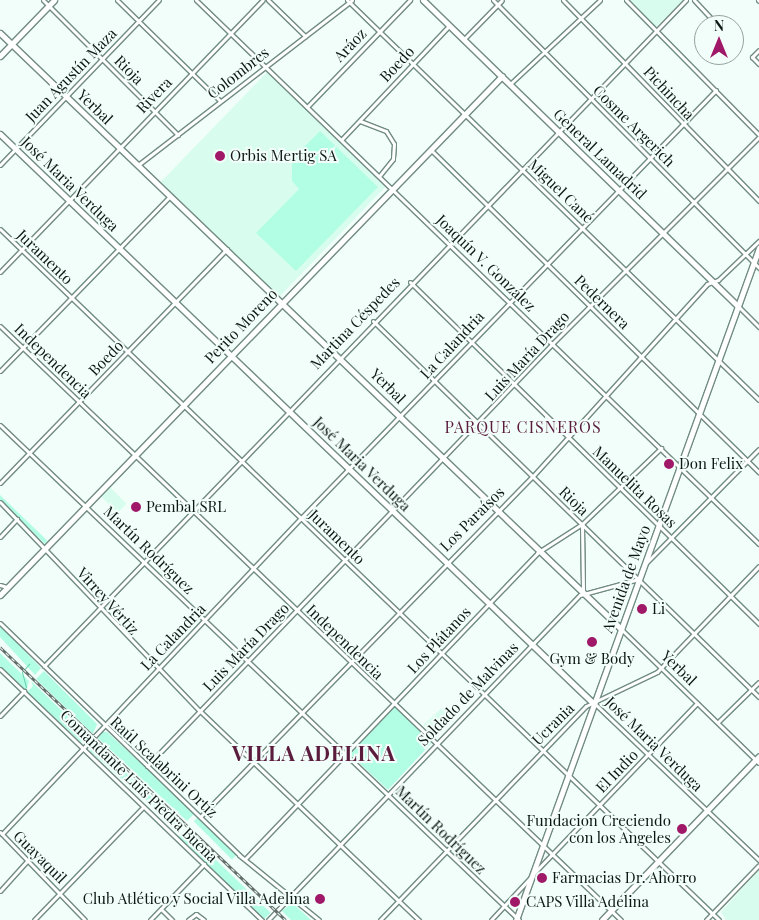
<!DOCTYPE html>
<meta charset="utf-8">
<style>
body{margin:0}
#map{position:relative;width:759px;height:920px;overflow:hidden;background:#f2fef9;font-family:"Playfair Display",serif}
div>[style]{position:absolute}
.built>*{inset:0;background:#d8fdef;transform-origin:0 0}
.green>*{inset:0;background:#b2fee4;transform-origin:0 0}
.stream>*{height:1px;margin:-0.5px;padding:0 0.5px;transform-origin:0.5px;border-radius:0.5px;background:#65d0b0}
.roads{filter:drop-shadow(1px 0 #728c83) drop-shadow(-1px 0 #728c83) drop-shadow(0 1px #728c83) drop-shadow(0 -1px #728c83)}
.street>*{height:3px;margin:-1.5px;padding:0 1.5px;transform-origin:1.5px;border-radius:1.5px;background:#fff}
.secondary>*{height:5px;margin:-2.5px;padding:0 2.5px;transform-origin:2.5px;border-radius:2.5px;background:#fff}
.rail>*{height:3px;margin-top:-1.5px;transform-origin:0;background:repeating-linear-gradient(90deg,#f2fef9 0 4px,#646f6b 0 8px);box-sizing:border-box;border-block:1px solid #646f6b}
.dots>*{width:14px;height:14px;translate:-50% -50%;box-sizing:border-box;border:2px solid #f2fef9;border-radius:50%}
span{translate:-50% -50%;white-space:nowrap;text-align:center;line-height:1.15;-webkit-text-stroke:4px #f2fef9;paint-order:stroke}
.street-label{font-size:15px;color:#0d1714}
.poi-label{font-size:15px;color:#0d1714}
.left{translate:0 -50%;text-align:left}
.right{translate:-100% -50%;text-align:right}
.neighbourhood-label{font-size:16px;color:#5a1b3d;letter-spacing:1px}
.district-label{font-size:20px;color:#5a1b3d;font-weight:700;letter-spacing:1px}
.north{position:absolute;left:694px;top:15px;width:50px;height:50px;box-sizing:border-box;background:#f2fef9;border:1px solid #96a29d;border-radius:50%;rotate:0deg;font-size:14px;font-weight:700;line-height:20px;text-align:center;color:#0d1714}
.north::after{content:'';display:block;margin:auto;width:18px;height:22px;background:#9f1968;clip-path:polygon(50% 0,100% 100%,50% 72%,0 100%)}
</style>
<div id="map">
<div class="built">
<div style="clip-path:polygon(630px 0,683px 0,656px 27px)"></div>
<div style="left:267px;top:72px;width:165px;height:153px;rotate:44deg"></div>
<div style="left:109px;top:486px;width:25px;height:13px;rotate:45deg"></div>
<div style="left:442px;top:708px;width:15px;height:25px;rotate:48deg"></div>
<div style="clip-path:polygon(759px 870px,759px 920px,726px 920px,721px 912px)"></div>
</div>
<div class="green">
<div style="clip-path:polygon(320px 131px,378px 187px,296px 271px,256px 233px,299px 189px,292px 181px,292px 159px)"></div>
<div style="left:0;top:495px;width:66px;height:4px;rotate:44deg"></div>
<div style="clip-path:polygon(0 626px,41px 668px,35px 675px,0 637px)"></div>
<div style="clip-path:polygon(0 653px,29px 681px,26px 692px,0 667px)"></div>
<div style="clip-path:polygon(44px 671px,97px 724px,93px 734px,36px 679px)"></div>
<div style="clip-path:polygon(31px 681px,89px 737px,81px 742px,27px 692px,33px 686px)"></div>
<div style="left:395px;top:706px;width:52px;height:66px;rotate:43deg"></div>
<div style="clip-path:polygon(103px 732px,107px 732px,195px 813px,187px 821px,98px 738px)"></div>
<div style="clip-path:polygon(94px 742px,182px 826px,178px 828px,90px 751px)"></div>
<div style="left:198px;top:817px;width:54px;height:6px;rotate:45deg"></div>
<div style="left:185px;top:830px;width:119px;height:10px;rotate:44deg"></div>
<div style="clip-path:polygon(292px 903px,298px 908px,311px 920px,291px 920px,282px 911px)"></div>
</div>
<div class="stream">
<div style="left:26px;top:687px;width:16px;rotate:-105deg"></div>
<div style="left:22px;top:672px;width:11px;rotate:-49deg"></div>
<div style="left:25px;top:689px;width:1px;rotate:-90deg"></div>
</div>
<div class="roads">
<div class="street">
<div style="left:43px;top:0;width:191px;rotate:45deg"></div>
<div style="left:117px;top:0;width:144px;rotate:44.4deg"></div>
<div style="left:196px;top:0;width:783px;rotate:44.02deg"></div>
<div style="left:268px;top:0;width:52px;rotate:44.2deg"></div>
<div style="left:347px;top:0;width:574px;rotate:44.15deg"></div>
<div style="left:493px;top:0;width:378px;rotate:45.2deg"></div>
<div style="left:563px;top:0;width:281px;rotate:45.7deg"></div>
<div style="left:626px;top:0;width:190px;rotate:45.4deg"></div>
<div style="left:694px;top:0;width:34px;rotate:47deg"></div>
<div style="left:758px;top:0;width:1px;rotate:45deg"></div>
<div style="left:464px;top:39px;width:54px;rotate:-45.7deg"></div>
<div style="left:759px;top:50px;width:10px;rotate:135deg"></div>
<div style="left:752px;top:57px;width:10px;rotate:45deg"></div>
<div style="left:510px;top:84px;width:123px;rotate:-43deg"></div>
<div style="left:307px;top:107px;width:149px;rotate:-46.1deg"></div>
<div style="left:360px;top:121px;width:28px;rotate:21deg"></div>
<div style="left:386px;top:131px;width:15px;rotate:58deg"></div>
<div style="left:394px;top:144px;width:15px;rotate:94deg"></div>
<div style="left:393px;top:159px;width:22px;rotate:129deg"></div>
<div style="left:342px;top:139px;width:156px;rotate:-46.6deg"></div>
<div style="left:431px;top:150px;width:460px;rotate:44.5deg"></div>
<div style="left:0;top:165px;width:229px;rotate:-46.1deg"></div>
<div style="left:138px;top:165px;width:270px;rotate:-37.6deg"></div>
<div style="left:0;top:229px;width:997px;rotate:43.86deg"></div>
<div style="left:0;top:272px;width:378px;rotate:-46deg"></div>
<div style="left:410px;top:282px;width:489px;rotate:44.4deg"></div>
<div style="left:738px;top:306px;width:30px;rotate:45deg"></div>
<div style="left:373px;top:321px;width:539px;rotate:44.25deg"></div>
<div style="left:0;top:326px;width:859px;rotate:43.73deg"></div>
<div style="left:0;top:371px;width:244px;rotate:-45.8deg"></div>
<div style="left:0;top:425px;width:717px;rotate:43.64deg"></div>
<div style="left:0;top:483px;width:326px;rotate:-45.9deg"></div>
<div style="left:0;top:502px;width:289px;rotate:46.3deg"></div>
<div style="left:200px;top:711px;width:303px;rotate:43.7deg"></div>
<div style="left:582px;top:525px;width:66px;rotate:89.1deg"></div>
<div style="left:0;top:537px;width:25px;rotate:-47deg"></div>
<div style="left:647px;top:562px;width:159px;rotate:-45.3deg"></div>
<div style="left:0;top:585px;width:7px;rotate:16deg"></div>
<div style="left:0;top:623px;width:333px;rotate:44.1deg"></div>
<div style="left:239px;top:855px;width:103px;rotate:39.1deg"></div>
<div style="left:621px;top:629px;width:192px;rotate:44.2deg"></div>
<div style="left:44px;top:666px;width:925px;rotate:-46.05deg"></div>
<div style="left:0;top:669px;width:363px;rotate:43.8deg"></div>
<div style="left:594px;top:703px;width:228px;rotate:43.6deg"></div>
<div style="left:0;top:716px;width:35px;rotate:-46deg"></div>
<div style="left:718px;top:722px;width:57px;rotate:-44.3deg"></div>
<div style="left:147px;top:766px;width:586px;rotate:-46.17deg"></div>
<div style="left:553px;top:343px;width:291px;rotate:-45deg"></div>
<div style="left:201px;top:816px;width:475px;rotate:-45.7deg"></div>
<div style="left:533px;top:476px;width:259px;rotate:-47.8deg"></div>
<div style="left:707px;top:284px;width:12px;rotate:-20deg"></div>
<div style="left:718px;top:280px;width:57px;rotate:-43.6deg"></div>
<div style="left:0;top:832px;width:122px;rotate:46deg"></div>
<div style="left:2px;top:834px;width:435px;rotate:-46.6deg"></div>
<div style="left:301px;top:518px;width:596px;rotate:-45.88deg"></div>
<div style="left:245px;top:859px;width:423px;rotate:-46.3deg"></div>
<div style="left:537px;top:553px;width:54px;rotate:-32.8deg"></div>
<div style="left:582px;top:524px;width:110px;rotate:-43.9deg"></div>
<div style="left:535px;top:872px;width:234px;rotate:-46.2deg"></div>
<div style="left:0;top:891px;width:42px;rotate:-47.9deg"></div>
<div style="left:161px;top:909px;width:16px;rotate:45deg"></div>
<div style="left:34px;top:920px;width:156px;rotate:-46deg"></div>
<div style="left:150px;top:920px;width:78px;rotate:-46deg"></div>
<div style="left:188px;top:920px;width:10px;rotate:-37deg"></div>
<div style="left:196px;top:914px;width:10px;rotate:37deg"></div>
<div style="left:268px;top:920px;width:451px;rotate:-46.2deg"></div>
<div style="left:580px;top:595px;width:61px;rotate:-15.2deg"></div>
<div style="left:380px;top:920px;width:297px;rotate:-46.1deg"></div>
<div style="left:586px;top:706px;width:79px;rotate:-25.6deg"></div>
<div style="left:657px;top:672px;width:147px;rotate:-46.1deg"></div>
<div style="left:491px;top:920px;width:59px;rotate:-47.1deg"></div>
<div style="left:706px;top:920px;width:76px;rotate:-46.1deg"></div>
</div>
<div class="secondary">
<div style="left:423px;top:0;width:439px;rotate:44.2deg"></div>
<div style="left:0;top:33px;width:861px;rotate:43.82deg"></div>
<div style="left:0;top:56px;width:78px;rotate:-46deg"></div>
<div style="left:0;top:134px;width:822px;rotate:43.82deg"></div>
<div style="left:0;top:595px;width:722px;rotate:-45.95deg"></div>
<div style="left:516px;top:920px;width:715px;rotate:-70.12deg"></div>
<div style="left:602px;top:920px;width:227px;rotate:-46.2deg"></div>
</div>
</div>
<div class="rail">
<div style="left:0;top:647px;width:395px;rotate:43.7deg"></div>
</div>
<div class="dots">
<div style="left:220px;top:156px;background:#9f1968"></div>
<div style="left:669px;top:464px;background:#9f1968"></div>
<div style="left:136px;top:507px;background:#9f1968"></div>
<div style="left:642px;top:609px;background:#9f1968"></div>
<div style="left:592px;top:642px;background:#9f1968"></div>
<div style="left:682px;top:829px;background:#9f1968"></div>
<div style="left:542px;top:878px;background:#9f1968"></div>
<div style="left:320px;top:899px;background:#9f1968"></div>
<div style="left:515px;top:902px;background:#9f1968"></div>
</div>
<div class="street-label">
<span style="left:350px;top:45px;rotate:-46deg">Aráoz</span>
<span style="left:397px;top:64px;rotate:-47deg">Boedo</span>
<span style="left:129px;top:70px;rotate:45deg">Rioja</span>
<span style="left:238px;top:73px;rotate:-38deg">Colombres</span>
<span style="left:71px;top:75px;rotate:-46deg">Juan Agustín Maza</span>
<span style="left:669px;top:93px;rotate:47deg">Pichincha</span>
<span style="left:154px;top:95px;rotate:-46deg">Rivera</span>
<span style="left:95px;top:107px;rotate:44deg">Yerbal</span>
<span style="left:634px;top:126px;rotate:45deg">Cosme Argerich</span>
<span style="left:600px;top:154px;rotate:44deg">General Lamadrid</span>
<span style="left:70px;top:184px;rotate:44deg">José Maria Verduga</span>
<span style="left:561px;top:191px;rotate:44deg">Miguel Cané</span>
<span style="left:45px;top:257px;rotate:44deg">Juramento</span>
<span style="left:486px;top:263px;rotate:44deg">Joaquín V. González</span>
<span style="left:602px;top:302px;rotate:44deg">Pedernera</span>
<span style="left:355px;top:323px;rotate:-46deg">Martina Céspedes</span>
<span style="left:241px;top:326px;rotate:-46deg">Perito Moreno</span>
<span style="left:452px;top:345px;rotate:-47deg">La Calandria</span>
<span style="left:527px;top:356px;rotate:-47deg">Luis María Drago</span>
<span style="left:106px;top:358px;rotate:-46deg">Boedo</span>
<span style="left:53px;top:361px;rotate:44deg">Independencia</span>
<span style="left:388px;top:386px;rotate:45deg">Yerbal</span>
<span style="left:362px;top:464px;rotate:44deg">José Maria Verduga</span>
<span style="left:635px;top:487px;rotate:44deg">Manuelita Rosas</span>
<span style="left:574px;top:501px;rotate:44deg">Rioja</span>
<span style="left:472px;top:519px;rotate:-45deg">Los Paraísos</span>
<span style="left:337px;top:537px;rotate:44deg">Juramento</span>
<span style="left:149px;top:550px;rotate:44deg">Martín Rodríguez</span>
<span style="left:626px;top:579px;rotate:-70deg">Avenida de Mayo</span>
<span style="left:108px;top:601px;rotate:48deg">Virrey Vértiz</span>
<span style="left:173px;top:637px;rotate:-46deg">La Calandria</span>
<span style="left:439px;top:640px;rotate:-47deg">Los Plátanos</span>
<span style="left:345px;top:642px;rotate:44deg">Independencia</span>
<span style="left:246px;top:647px;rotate:-46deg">Luis María Drago</span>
<span style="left:679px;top:668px;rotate:44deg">Yerbal</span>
<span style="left:468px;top:694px;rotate:-46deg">Soldado de Malvinas</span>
<span style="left:553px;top:724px;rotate:-45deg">Ucrania</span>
<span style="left:654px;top:744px;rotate:44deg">José Maria Verduga</span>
<span style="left:164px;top:767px;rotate:43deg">Raúl Scalabrini Ortíz</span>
<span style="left:617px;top:771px;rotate:-46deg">El Indio</span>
<span style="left:139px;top:786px;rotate:44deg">Comandante Luis Piedra Buena</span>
<span style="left:441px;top:830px;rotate:44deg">Martín Rodríguez</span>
<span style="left:40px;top:857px;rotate:45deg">Guayaquil</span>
</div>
<div class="poi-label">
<span class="left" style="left:230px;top:156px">Orbis Mertig SA</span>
<span class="left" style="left:679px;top:464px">Don Felix</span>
<span class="left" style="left:146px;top:507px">Pembal SRL</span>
<span class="left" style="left:652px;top:609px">Li</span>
<span style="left:592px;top:659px">Gym &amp; Body</span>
<span class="right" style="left:671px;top:829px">Fundacion Creciendo<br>con los Angeles</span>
<span class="left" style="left:552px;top:878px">Farmacias Dr. Ahorro</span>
<span class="right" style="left:310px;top:899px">Club Atlético y Social Villa Adelina</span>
<span class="left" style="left:526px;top:902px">CAPS Villa Adelina</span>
</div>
<div class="neighbourhood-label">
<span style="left:523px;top:427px">PARQUE CISNEROS</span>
</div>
<div class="district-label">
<span style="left:314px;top:752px">VILLA ADELINA</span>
</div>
<div class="north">N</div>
</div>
